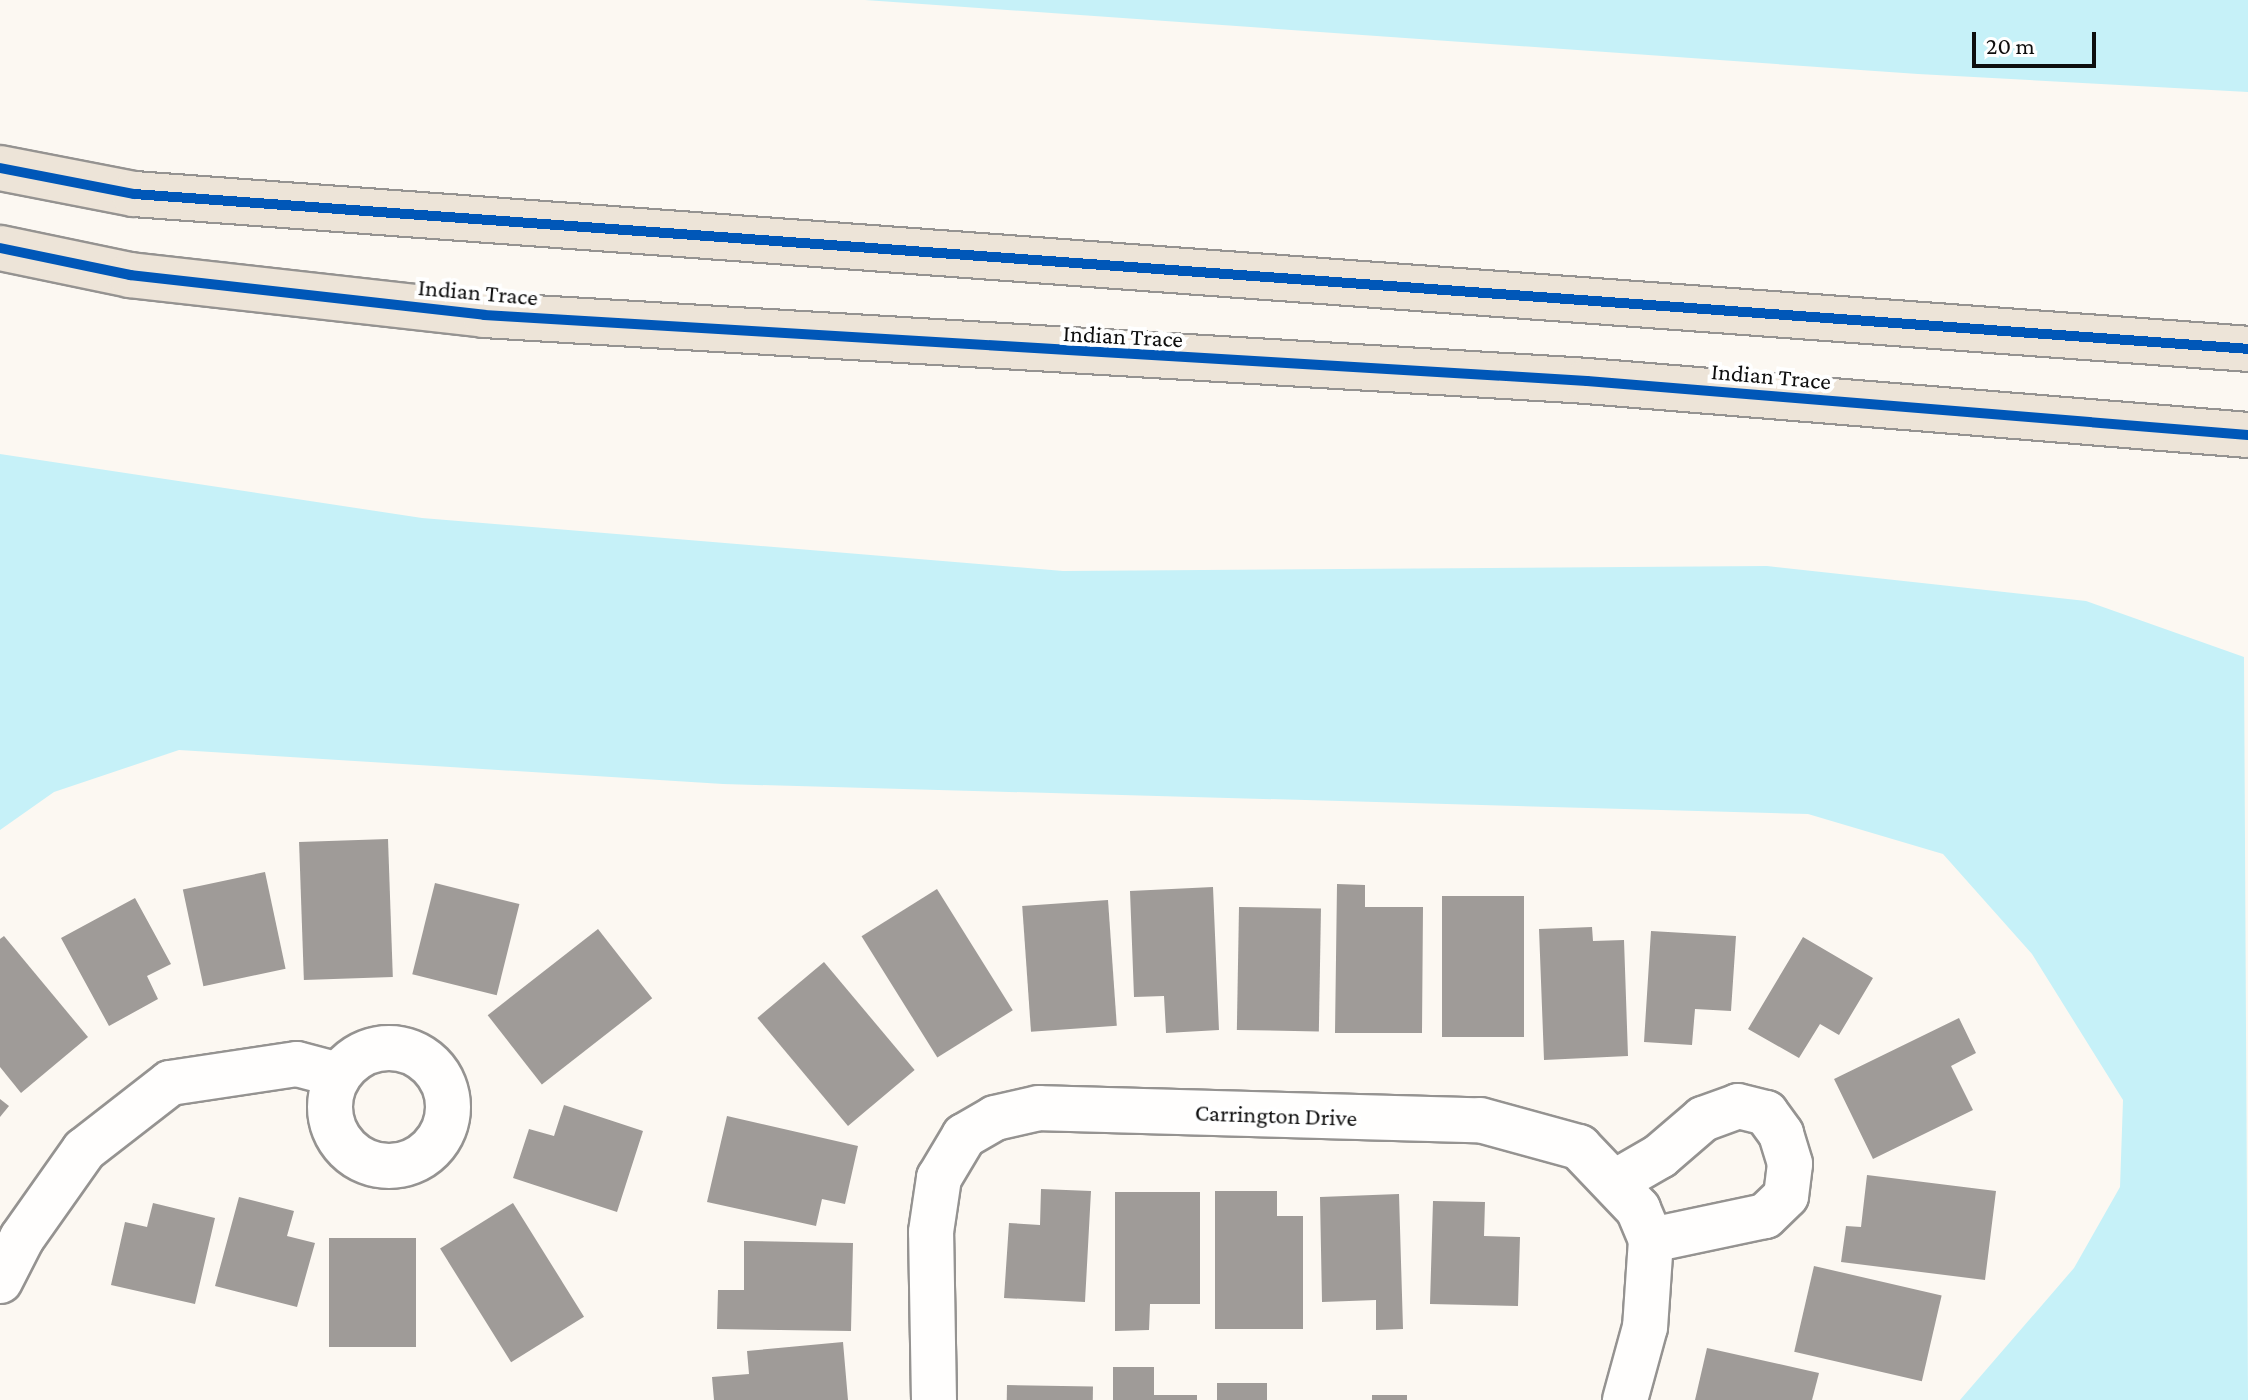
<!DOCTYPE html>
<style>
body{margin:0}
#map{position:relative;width:2248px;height:1400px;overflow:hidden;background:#fcf8f2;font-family:"Crimson Pro",serif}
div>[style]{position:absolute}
.water>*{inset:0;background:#c6f1f8}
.building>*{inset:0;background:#9f9b98;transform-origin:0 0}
.roads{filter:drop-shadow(2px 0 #959391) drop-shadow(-2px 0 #959391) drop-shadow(0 2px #959391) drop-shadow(0 -2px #959391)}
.minor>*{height:44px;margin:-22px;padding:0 22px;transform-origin:22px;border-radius:22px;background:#fffefd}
.minor>.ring{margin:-22px;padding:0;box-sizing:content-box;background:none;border:44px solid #fffefd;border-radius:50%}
.major>*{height:44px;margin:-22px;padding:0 22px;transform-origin:22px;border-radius:22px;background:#ede4d8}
.cycleway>*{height:10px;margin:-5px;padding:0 5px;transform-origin:5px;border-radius:5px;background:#0057b8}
span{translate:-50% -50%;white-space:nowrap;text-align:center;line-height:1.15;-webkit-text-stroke:8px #fff;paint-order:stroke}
.street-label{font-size:24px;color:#0e0e0e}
.scale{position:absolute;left:1972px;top:32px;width:124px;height:36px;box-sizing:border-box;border:4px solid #0e0e0e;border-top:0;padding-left:10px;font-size:24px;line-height:28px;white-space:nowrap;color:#0e0e0e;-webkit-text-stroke:6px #fff;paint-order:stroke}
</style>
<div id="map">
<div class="water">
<div style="clip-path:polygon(865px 0,2248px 0,2248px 92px,1918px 74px)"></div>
<div style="clip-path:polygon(0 454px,422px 518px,1063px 571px,1767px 566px,2086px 601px,2244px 657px,2248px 1400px,1960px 1400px,2074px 1268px,2120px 1187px,2123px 1100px,2032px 954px,1943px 854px,1808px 814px,723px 784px,179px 750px,54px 792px,0 830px)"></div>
</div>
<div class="building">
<div style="left:388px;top:839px;width:138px;height:89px;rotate:88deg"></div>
<div style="left:265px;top:872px;width:99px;height:84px;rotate:78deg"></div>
<div style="left:435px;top:883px;width:87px;height:94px;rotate:14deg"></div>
<div style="clip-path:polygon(1337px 884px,1365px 885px,1365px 907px,1423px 907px,1422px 1033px,1335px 1033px)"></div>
<div style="clip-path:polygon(1213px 887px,1219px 1030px,1166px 1033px,1164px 996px,1134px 997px,1130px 891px)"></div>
<div style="left:937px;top:889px;width:143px;height:89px;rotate:58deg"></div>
<div style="left:1442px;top:896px;width:82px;height:141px"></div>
<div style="clip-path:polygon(135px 898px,171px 964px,147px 976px,158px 999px,109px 1026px,61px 938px)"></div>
<div style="left:1108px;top:900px;width:126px;height:86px;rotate:86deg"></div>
<div style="left:1239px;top:907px;width:82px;height:123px;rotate:1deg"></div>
<div style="clip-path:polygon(1592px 927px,1593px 941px,1624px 940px,1628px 1056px,1544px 1060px,1539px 929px)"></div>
<div style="left:598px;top:929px;width:88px;height:140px;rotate:52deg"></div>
<div style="clip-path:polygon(1651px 931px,1736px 936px,1731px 1011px,1695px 1009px,1692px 1045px,1644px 1042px)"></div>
<div style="clip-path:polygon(4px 936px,88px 1037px,21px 1093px,0 1067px,0 939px)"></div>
<div style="clip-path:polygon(1803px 937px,1873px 978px,1839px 1035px,1820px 1024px,1799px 1058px,1748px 1029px)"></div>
<div style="left:824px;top:962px;width:141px;height:87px;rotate:50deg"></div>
<div style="clip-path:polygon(1959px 1018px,1976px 1053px,1951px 1066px,1973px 1110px,1873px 1159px,1834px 1079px)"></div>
<div style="clip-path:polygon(0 1099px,9px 1106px,0 1117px)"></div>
<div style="clip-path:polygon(564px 1105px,643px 1131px,617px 1212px,513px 1178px,529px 1129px,554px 1136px)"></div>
<div style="clip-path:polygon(727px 1116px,858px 1146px,845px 1204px,822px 1199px,816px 1226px,707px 1202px)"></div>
<div style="clip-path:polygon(1867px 1175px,1996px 1191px,1985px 1280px,1841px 1262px,1846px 1226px,1861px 1227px)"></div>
<div style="clip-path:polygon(1041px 1189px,1091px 1191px,1085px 1302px,1004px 1298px,1009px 1223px,1040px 1225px)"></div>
<div style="clip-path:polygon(1215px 1191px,1277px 1191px,1277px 1216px,1303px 1216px,1303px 1329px,1215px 1329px)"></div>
<div style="clip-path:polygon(1115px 1192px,1200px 1192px,1200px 1304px,1150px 1304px,1149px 1330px,1115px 1331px)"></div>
<div style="clip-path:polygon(1399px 1194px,1403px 1329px,1376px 1330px,1376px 1300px,1322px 1302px,1320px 1197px)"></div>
<div style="clip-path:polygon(239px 1197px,294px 1211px,287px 1236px,315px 1243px,297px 1307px,215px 1286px)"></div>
<div style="clip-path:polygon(1433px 1201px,1485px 1202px,1484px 1236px,1520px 1237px,1518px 1306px,1430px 1304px)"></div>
<div style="clip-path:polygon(153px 1203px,215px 1218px,195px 1304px,111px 1285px,125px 1222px,147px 1227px)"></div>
<div style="left:513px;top:1203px;width:134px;height:86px;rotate:58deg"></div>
<div style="left:329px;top:1238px;width:87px;height:109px"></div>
<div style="clip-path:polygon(744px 1241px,853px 1243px,851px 1331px,717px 1329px,718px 1290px,744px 1290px)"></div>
<div style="left:1814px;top:1266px;width:131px;height:88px;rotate:13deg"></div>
<div style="clip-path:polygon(843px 1342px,848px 1400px,714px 1400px,712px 1377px,749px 1374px,747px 1351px)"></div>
<div style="clip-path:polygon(1707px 1348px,1819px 1373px,1812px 1400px,1695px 1400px)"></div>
<div style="clip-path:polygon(1113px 1367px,1154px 1367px,1154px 1395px,1197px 1395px,1197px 1400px,1113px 1400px)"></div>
<div style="left:1217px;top:1383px;width:50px;height:17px"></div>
<div style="left:1007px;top:1385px;width:86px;height:15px;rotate:1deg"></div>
<div style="left:1372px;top:1395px;width:35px;height:5px"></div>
</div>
<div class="roads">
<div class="minor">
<div class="ring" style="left:330px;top:1048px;width:74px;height:74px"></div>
<div style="left:1615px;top:1182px;width:52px;rotate:-30deg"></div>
<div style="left:1660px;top:1156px;width:57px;rotate:-40.7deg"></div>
<div style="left:1703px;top:1119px;width:37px;rotate:-20deg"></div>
<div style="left:1738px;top:1106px;width:29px;rotate:14deg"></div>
<div style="left:1766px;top:1113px;width:26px;rotate:54deg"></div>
<div style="left:1781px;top:1134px;width:31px;rotate:73deg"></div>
<div style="left:1790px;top:1164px;width:32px;rotate:97deg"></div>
<div style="left:1786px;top:1196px;width:29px;rotate:136deg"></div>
<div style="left:1765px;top:1216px;width:116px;rotate:168.1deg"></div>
<div style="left:0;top:1281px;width:48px;rotate:-62.9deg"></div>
<div style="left:22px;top:1238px;width:108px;rotate:-54.8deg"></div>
<div style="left:84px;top:1150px;width:109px;rotate:-37.9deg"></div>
<div style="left:170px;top:1083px;width:128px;rotate:-8.5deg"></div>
<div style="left:297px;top:1064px;width:43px;rotate:14.7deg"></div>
<div style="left:934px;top:1400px;width:168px;rotate:-91deg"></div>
<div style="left:931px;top:1232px;width:55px;rotate:-81.6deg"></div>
<div style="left:939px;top:1178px;width:49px;rotate:-59.2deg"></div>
<div style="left:964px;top:1136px;width:36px;rotate:-30deg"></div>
<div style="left:995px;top:1118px;width:45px;rotate:-12.8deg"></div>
<div style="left:1039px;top:1108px;width:441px;rotate:1.6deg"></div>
<div style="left:1480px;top:1120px;width:103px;rotate:15.3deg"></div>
<div style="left:1579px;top:1147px;width:86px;rotate:46.4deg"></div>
<div style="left:1638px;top:1209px;width:34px;rotate:67deg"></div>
<div style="left:1651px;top:1240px;width:87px;rotate:93.9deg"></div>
<div style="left:1645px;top:1327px;width:76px;rotate:105.3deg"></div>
</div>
<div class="major">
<div style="left:0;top:168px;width:136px;rotate:11deg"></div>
<div style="left:134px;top:194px;width:2120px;rotate:4.19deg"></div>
<div style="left:0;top:248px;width:133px;rotate:11.7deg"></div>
<div style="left:130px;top:275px;width:356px;rotate:6.4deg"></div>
<div style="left:484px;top:315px;width:1105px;rotate:3.42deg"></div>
<div style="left:1587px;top:381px;width:663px;rotate:4.67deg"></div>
</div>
</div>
<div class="cycleway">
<div style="left:0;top:168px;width:136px;rotate:11deg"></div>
<div style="left:134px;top:194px;width:2120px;rotate:4.19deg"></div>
<div style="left:0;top:248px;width:133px;rotate:11.7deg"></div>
<div style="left:130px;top:275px;width:356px;rotate:6.4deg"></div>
<div style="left:484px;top:315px;width:1105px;rotate:3.42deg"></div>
<div style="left:1587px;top:381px;width:663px;rotate:4.67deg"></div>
</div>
<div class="street-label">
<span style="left:478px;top:292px;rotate:5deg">Indian Trace</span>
<span style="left:1123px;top:336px;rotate:3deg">Indian Trace</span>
<span style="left:1771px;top:376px;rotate:5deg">Indian Trace</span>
<span style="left:1276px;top:1115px;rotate:2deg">Carrington Drive</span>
</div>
<div class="scale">20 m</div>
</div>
